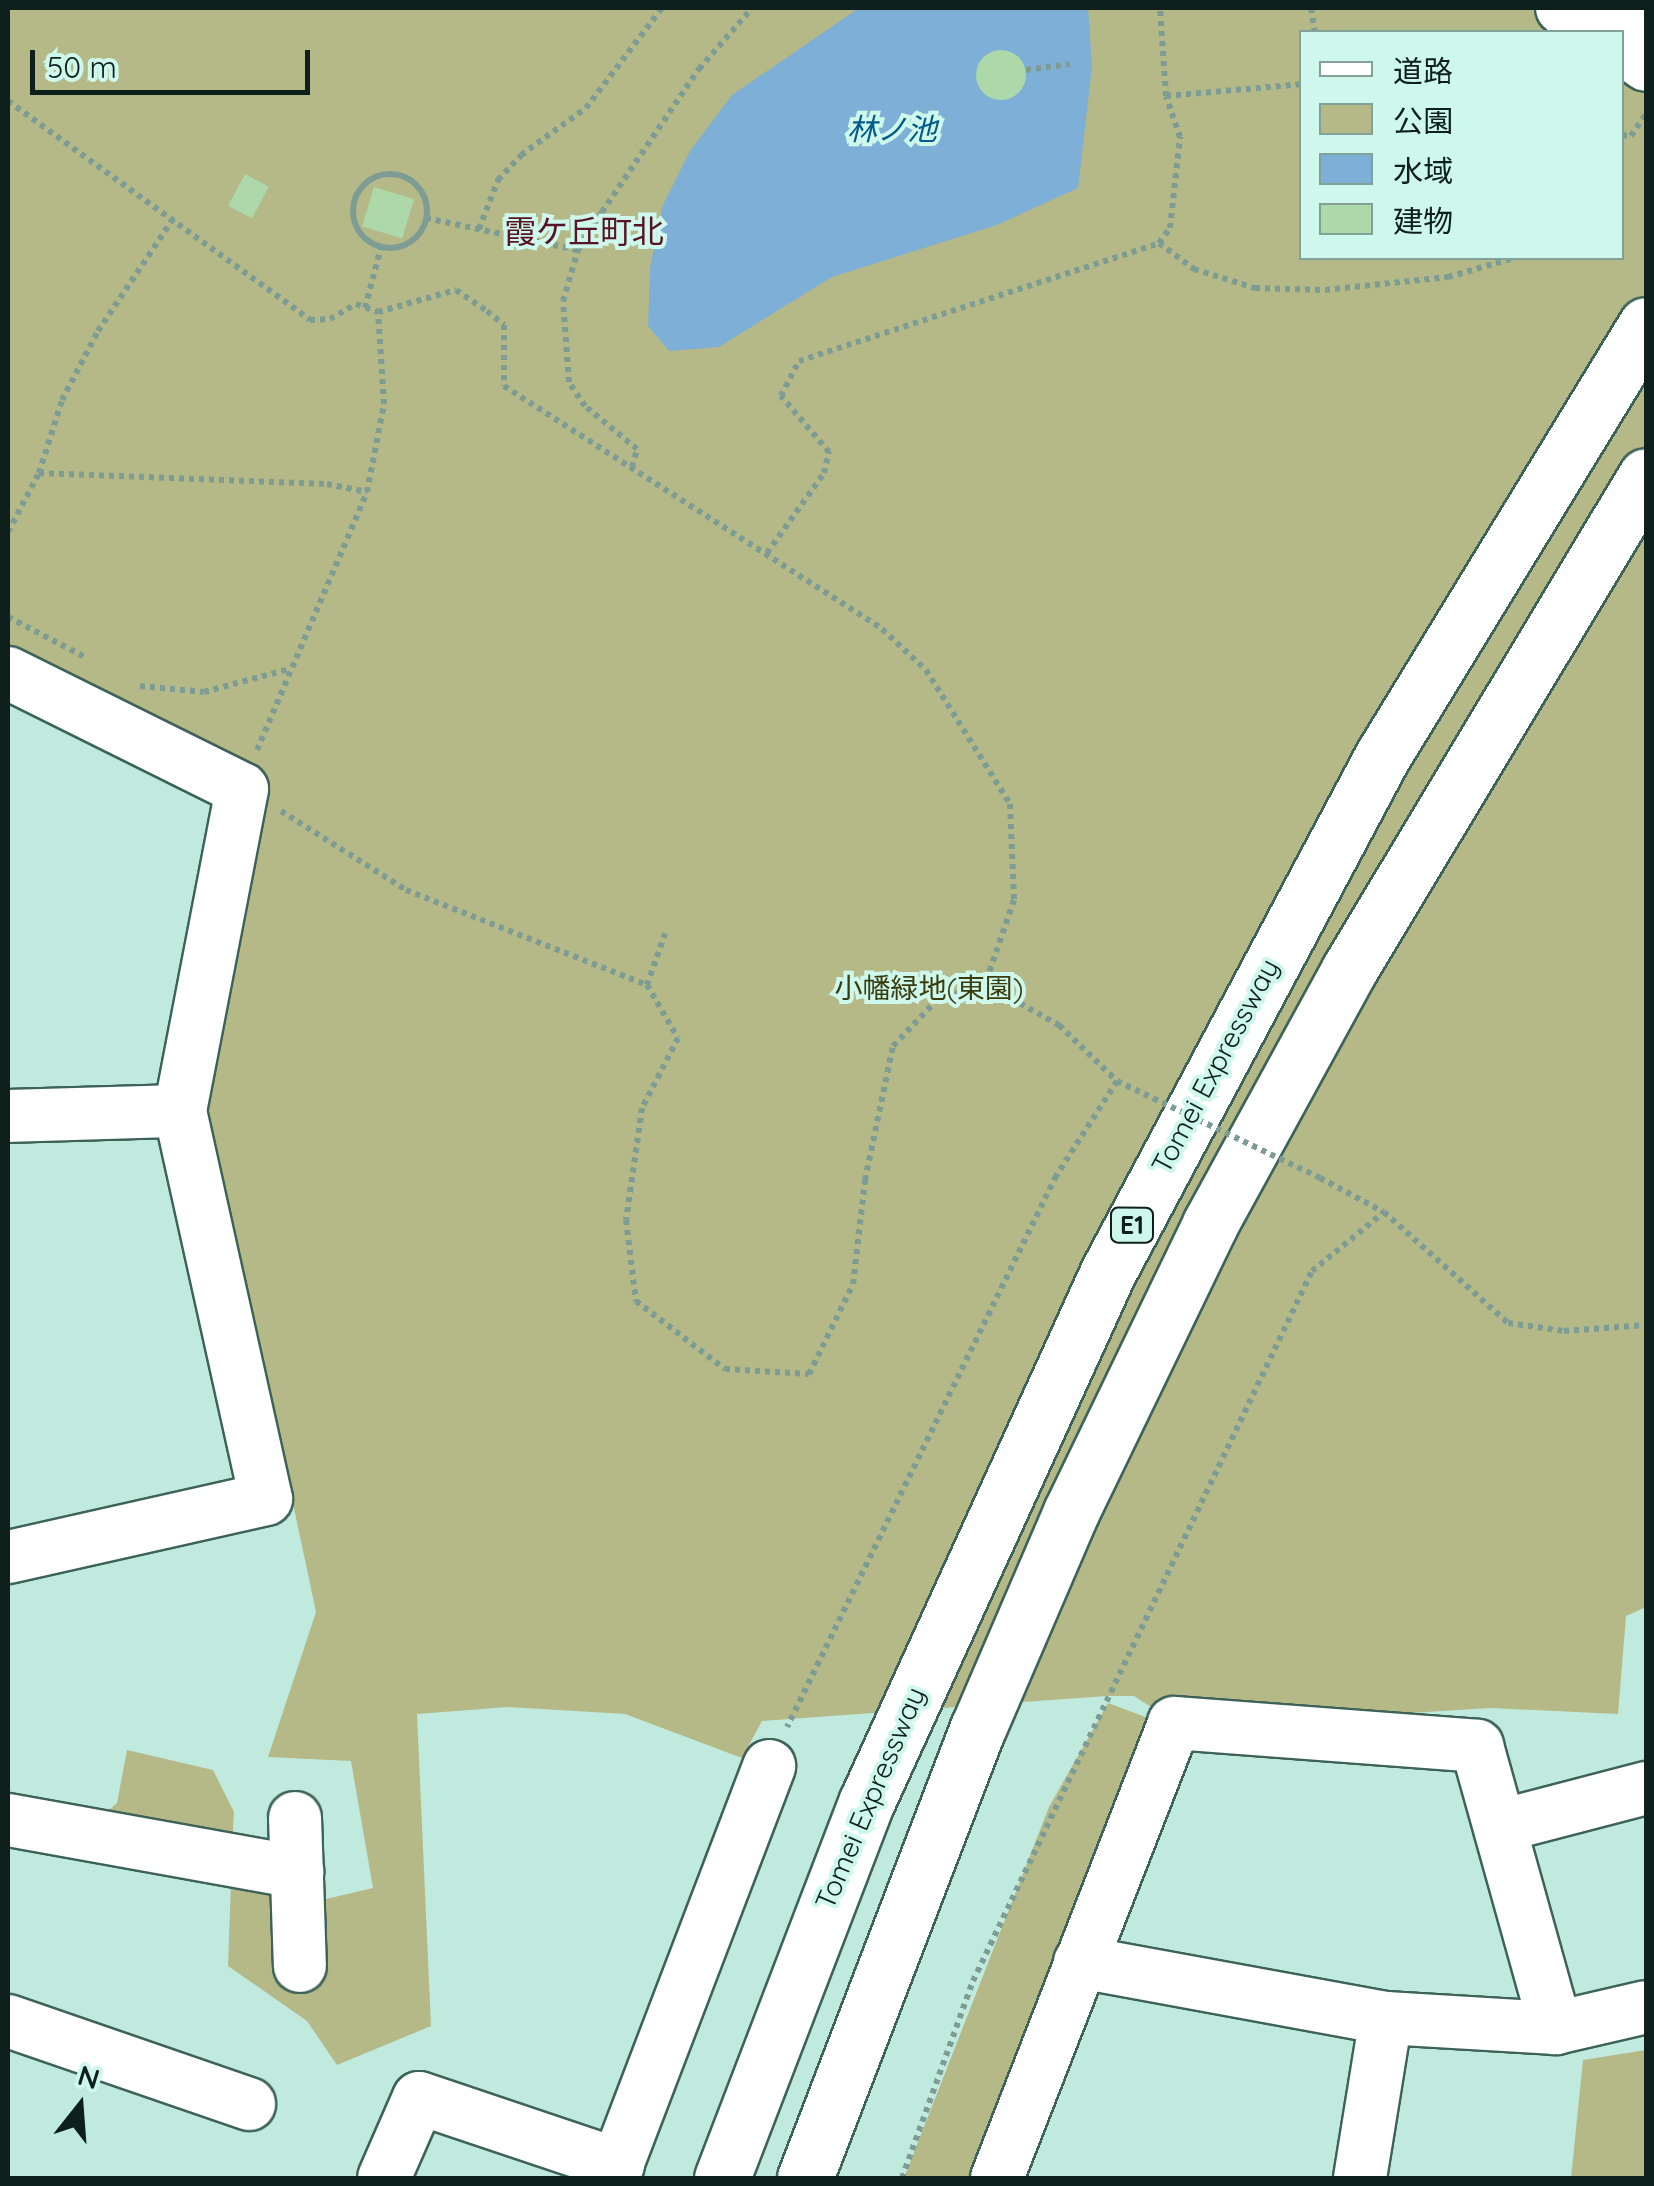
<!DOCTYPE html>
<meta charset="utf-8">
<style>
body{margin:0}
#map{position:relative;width:1654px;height:2186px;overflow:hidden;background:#c1eadf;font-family:Quicksand,"Noto Sans JP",sans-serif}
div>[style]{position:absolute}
.green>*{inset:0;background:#b5b887}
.water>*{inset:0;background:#7eafd7}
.building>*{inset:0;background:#acd8aa;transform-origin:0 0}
.round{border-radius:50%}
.path>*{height:6px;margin-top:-3px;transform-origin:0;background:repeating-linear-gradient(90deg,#7d9c94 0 5px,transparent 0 10px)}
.path>.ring{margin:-3px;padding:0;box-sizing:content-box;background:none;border:6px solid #7d9c94;border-radius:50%}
.roads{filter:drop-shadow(2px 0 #3d6359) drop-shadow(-2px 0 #3d6359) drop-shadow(0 2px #3d6359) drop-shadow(0 -2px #3d6359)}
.minor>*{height:52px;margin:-26px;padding:0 26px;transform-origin:26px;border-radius:26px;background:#fff}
.highway>*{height:55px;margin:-27.5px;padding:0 27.5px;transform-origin:27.5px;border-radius:27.5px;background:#fff}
.path-bridge>*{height:6px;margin-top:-3px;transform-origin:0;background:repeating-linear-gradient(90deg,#7d9c94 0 5px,transparent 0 10px)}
span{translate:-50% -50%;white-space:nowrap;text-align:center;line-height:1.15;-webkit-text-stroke:8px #cef8ec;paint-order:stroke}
.shield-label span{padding:2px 8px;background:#cef8ec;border:2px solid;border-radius:8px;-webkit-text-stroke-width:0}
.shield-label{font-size:25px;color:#0f1f1b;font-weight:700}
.park-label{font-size:28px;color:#3b3c0e}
.street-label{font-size:28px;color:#0f1f1b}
.water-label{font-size:30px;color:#035a8c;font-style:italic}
.quarter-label{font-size:32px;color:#581324}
.frame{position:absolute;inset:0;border:10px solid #0f1f1b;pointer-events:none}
.legend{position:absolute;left:1299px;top:30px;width:325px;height:230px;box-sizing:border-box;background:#cef8ec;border:2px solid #82a198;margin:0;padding:12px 18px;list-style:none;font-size:30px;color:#0f1f1b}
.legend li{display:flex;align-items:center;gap:20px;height:50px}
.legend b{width:50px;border:2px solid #82a198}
.north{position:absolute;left:30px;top:2056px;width:100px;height:100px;-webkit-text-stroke:8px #cef8ec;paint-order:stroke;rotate:17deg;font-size:28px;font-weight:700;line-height:40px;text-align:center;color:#0f1f1b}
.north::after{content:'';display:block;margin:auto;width:35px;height:45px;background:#0f1f1b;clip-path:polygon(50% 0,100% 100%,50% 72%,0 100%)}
.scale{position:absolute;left:30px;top:50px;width:280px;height:45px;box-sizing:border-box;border:5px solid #0f1f1b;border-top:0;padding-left:12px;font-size:30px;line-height:35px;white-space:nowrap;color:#0f1f1b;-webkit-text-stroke:8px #cef8ec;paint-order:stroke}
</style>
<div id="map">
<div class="green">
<div style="clip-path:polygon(evenodd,8px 8px,1646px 8px,1646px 1607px,1626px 1616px,1618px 1714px,1490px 1708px,1347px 1717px,1156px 1710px,1134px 1696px,1107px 1696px,762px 1721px,742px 1758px,625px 1714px,508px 1707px,417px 1714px,431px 2026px,337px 2065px,307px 2021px,228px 1966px,231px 1883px,75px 1839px,117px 1803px,127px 1750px,213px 1770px,234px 1812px,231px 1866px,292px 1907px,373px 1888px,351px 1761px,268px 1757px,316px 1612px,288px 1480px,202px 1178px,229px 769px,8px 654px,8px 8px,1302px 32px,1622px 32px,1622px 258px,1302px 258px,1302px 32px)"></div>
<div style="clip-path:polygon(1108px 1703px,1156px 1721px,978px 2178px,904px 2178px,1049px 1807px)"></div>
<div style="clip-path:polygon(1646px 2050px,1646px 2178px,1571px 2178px,1583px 2060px)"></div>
</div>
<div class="water">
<div style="clip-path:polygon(859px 8px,1088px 8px,1092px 67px,1078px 188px,997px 225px,832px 277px,719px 347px,669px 351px,648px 326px,650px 268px,662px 207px,690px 151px,732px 95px)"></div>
</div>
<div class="building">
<div class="round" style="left:976px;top:50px;width:50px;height:50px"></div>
<div style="left:245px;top:174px;width:27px;height:36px;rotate:28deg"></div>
<div style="left:374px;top:187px;width:42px;height:41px;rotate:17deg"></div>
</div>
<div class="path">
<div style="left:1311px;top:8px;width:24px;rotate:81deg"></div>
<div style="left:1026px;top:70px;width:44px;rotate:-7.8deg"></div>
<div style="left:1166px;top:96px;width:137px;rotate:-5deg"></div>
<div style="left:8px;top:101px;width:373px;rotate:35.9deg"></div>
<div style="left:310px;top:320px;width:20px;rotate:-3deg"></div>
<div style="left:330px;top:319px;width:30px;rotate:-30deg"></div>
<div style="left:356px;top:304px;width:23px;rotate:20deg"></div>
<div style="left:378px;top:312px;width:81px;rotate:-15.8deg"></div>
<div style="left:456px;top:290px;width:37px;rotate:34deg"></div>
<div style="left:487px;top:311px;width:22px;rotate:39deg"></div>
<div style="left:504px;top:325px;width:61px;rotate:90deg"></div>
<div style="left:504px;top:386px;width:449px;rotate:32.7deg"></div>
<div style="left:882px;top:629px;width:60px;rotate:43deg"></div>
<div style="left:926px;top:670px;width:158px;rotate:57.9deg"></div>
<div style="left:1010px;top:804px;width:96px;rotate:87.6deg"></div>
<div style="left:1014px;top:900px;width:89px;rotate:109deg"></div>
<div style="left:985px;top:984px;width:85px;rotate:29deg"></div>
<div style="left:1059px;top:1025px;width:81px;rotate:44deg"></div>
<div style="left:1117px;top:1081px;width:113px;rotate:122.7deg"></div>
<div style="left:1056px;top:1176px;width:613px;rotate:116.02deg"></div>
<div style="left:1622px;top:135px;width:9px;rotate:6deg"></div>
<div style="left:1631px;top:136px;width:27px;rotate:-56deg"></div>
<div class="ring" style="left:353px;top:174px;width:68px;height:68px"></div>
<div style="left:426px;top:218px;width:155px;rotate:11.9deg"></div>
<div style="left:479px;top:229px;width:53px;rotate:-68.8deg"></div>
<div style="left:498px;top:180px;width:34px;rotate:-47deg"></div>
<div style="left:521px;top:155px;width:80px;rotate:-35.9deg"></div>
<div style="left:586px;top:108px;width:126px;rotate:-52.8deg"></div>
<div style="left:1159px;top:243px;width:44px;rotate:36.6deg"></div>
<div style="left:1194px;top:269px;width:64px;rotate:17.3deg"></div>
<div style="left:1255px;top:288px;width:70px;rotate:1.6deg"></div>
<div style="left:1325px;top:290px;width:124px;rotate:-6deg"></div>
<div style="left:1448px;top:277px;width:69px;rotate:-16.1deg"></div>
<div style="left:365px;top:308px;width:63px;rotate:-75.3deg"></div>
<div style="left:632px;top:467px;width:19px;rotate:-74deg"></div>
<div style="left:637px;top:449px;width:67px;rotate:-140.4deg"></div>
<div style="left:585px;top:406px;width:29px;rotate:-124deg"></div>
<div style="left:569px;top:382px;width:81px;rotate:-94.2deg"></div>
<div style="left:563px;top:301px;width:53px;rotate:-73.6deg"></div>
<div style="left:578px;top:250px;width:45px;rotate:-57.7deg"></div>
<div style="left:602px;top:212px;width:173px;rotate:-55.9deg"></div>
<div style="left:699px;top:69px;width:81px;rotate:-49deg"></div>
<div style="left:39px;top:473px;width:77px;rotate:-72.5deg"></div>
<div style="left:62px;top:400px;width:78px;rotate:-62.4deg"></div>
<div style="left:98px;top:331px;width:135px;rotate:-56.2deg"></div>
<div style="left:8px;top:532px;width:67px;rotate:-62.3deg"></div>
<div style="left:39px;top:473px;width:288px;rotate:2.2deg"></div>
<div style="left:327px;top:484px;width:41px;rotate:11.3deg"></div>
<div style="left:767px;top:553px;width:98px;rotate:-54.5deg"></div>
<div style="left:824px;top:473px;width:22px;rotate:-77deg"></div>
<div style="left:829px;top:452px;width:74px;rotate:-130.6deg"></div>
<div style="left:781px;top:396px;width:39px;rotate:-63deg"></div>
<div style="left:799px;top:361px;width:379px;rotate:-18.1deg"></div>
<div style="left:1159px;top:243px;width:19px;rotate:-54deg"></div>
<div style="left:1170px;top:228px;width:92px;rotate:-83.7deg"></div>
<div style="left:1180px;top:137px;width:43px;rotate:-108.9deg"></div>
<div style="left:1166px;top:96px;width:88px;rotate:-93.9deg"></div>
<div style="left:8px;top:617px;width:87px;rotate:27.5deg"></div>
<div style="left:140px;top:686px;width:64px;rotate:5.4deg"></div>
<div style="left:204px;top:692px;width:88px;rotate:-15.1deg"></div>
<div style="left:257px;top:750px;width:280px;rotate:-66.9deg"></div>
<div style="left:367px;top:492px;width:90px;rotate:-79.1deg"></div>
<div style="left:384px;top:404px;width:92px;rotate:-93.7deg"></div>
<div style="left:281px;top:811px;width:148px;rotate:32.3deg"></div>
<div style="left:406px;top:890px;width:259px;rotate:21.5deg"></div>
<div style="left:647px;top:985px;width:61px;rotate:59.7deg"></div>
<div style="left:678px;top:1038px;width:79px;rotate:117.2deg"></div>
<div style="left:642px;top:1108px;width:113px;rotate:98.1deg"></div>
<div style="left:626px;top:1220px;width:82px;rotate:83deg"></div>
<div style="left:636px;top:1301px;width:112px;rotate:37.4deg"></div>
<div style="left:725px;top:1369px;width:84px;rotate:3.4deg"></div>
<div style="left:809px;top:1374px;width:100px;rotate:-63.9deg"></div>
<div style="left:853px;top:1284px;width:105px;rotate:-83.4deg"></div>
<div style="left:865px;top:1180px;width:137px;rotate:-78.2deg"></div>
<div style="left:893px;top:1046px;width:62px;rotate:-46.3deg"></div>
<div style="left:936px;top:1001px;width:52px;rotate:-19.1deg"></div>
<div style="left:647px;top:985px;width:60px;rotate:-70.7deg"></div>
<div style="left:1320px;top:1178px;width:72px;rotate:28deg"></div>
<div style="left:1384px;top:1212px;width:166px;rotate:41.8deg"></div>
<div style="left:1508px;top:1323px;width:57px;rotate:8.1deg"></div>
<div style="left:1564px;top:1331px;width:82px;rotate:-4.2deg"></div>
<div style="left:902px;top:2178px;width:209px;rotate:-70.2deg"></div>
<div style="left:973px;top:1981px;width:787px;rotate:-64.48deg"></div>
<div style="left:1312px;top:1271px;width:93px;rotate:-39.3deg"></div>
</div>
<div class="roads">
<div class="minor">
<div style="left:1562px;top:8px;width:43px;rotate:33.7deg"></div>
<div style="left:1632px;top:8px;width:17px;rotate:33deg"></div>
<div style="left:1622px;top:48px;width:29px;rotate:35deg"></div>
<div style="left:8px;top:673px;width:261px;rotate:26.4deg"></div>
<div style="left:242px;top:789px;width:328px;rotate:100.9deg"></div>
<div style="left:180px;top:1111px;width:397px;rotate:77.5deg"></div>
<div style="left:266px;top:1499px;width:264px;rotate:167.3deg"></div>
<div style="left:8px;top:1116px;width:172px;rotate:-1.7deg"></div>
<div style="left:295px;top:1818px;width:148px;rotate:88.1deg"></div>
<div style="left:8px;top:1820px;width:294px;rotate:10.2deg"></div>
<div style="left:1504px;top:1825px;width:147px;rotate:-14.6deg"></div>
<div style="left:1080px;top:1962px;width:311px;rotate:10.4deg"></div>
<div style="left:1386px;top:2018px;width:170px;rotate:3.4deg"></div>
<div style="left:1556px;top:2028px;width:92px;rotate:-13.1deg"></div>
<div style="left:8px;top:2021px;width:255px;rotate:19deg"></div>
<div style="left:384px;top:2178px;width:87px;rotate:-66.4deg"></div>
<div style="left:419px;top:2098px;width:210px;rotate:18.6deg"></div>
<div style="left:612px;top:2178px;width:441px;rotate:-69.1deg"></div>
<div style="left:997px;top:2178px;width:488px;rotate:-68.7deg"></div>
<div style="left:1174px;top:1723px;width:304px;rotate:4.3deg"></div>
<div style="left:1477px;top:1746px;width:293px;rotate:74.4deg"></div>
<div style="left:1360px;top:2178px;width:162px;rotate:-80.8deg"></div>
</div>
<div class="highway">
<div style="left:722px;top:2178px;width:404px;rotate:-69deg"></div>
<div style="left:867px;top:1801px;width:581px;rotate:-65.51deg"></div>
<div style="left:1108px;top:1272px;width:583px;rotate:-61.99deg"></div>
<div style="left:1382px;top:757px;width:506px;rotate:-58.57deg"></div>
<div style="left:805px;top:2178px;width:482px;rotate:-69deg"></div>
<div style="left:978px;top:1728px;width:235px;rotate:-66.7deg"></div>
<div style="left:1071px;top:1512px;width:320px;rotate:-64.2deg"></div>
<div style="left:1210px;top:1224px;width:290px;rotate:-61.3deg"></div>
<div style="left:1349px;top:970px;width:576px;rotate:-58.99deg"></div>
</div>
</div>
<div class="path-bridge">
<div style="left:1117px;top:1081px;width:225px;rotate:25.5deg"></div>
</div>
<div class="shield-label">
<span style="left:1132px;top:1225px">E1</span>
</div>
<div class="park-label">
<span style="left:929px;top:988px">小幡緑地(東園)</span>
</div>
<div class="street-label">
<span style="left:1215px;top:1066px;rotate:-62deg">Tomei Expressway</span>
<span style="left:870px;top:1798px;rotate:-67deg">Tomei Expressway</span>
</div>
<div class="water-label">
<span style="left:892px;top:129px">林ノ池</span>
</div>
<div class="quarter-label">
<span style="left:584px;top:231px">霞ケ丘町北</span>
</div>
<div class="frame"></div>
<ul class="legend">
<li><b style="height:12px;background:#fff"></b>道路</li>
<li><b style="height:28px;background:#b5b887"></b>公園</li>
<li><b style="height:28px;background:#7eafd7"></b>水域</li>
<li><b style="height:28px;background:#acd8aa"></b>建物</li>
</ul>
<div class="north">N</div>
<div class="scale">50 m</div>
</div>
